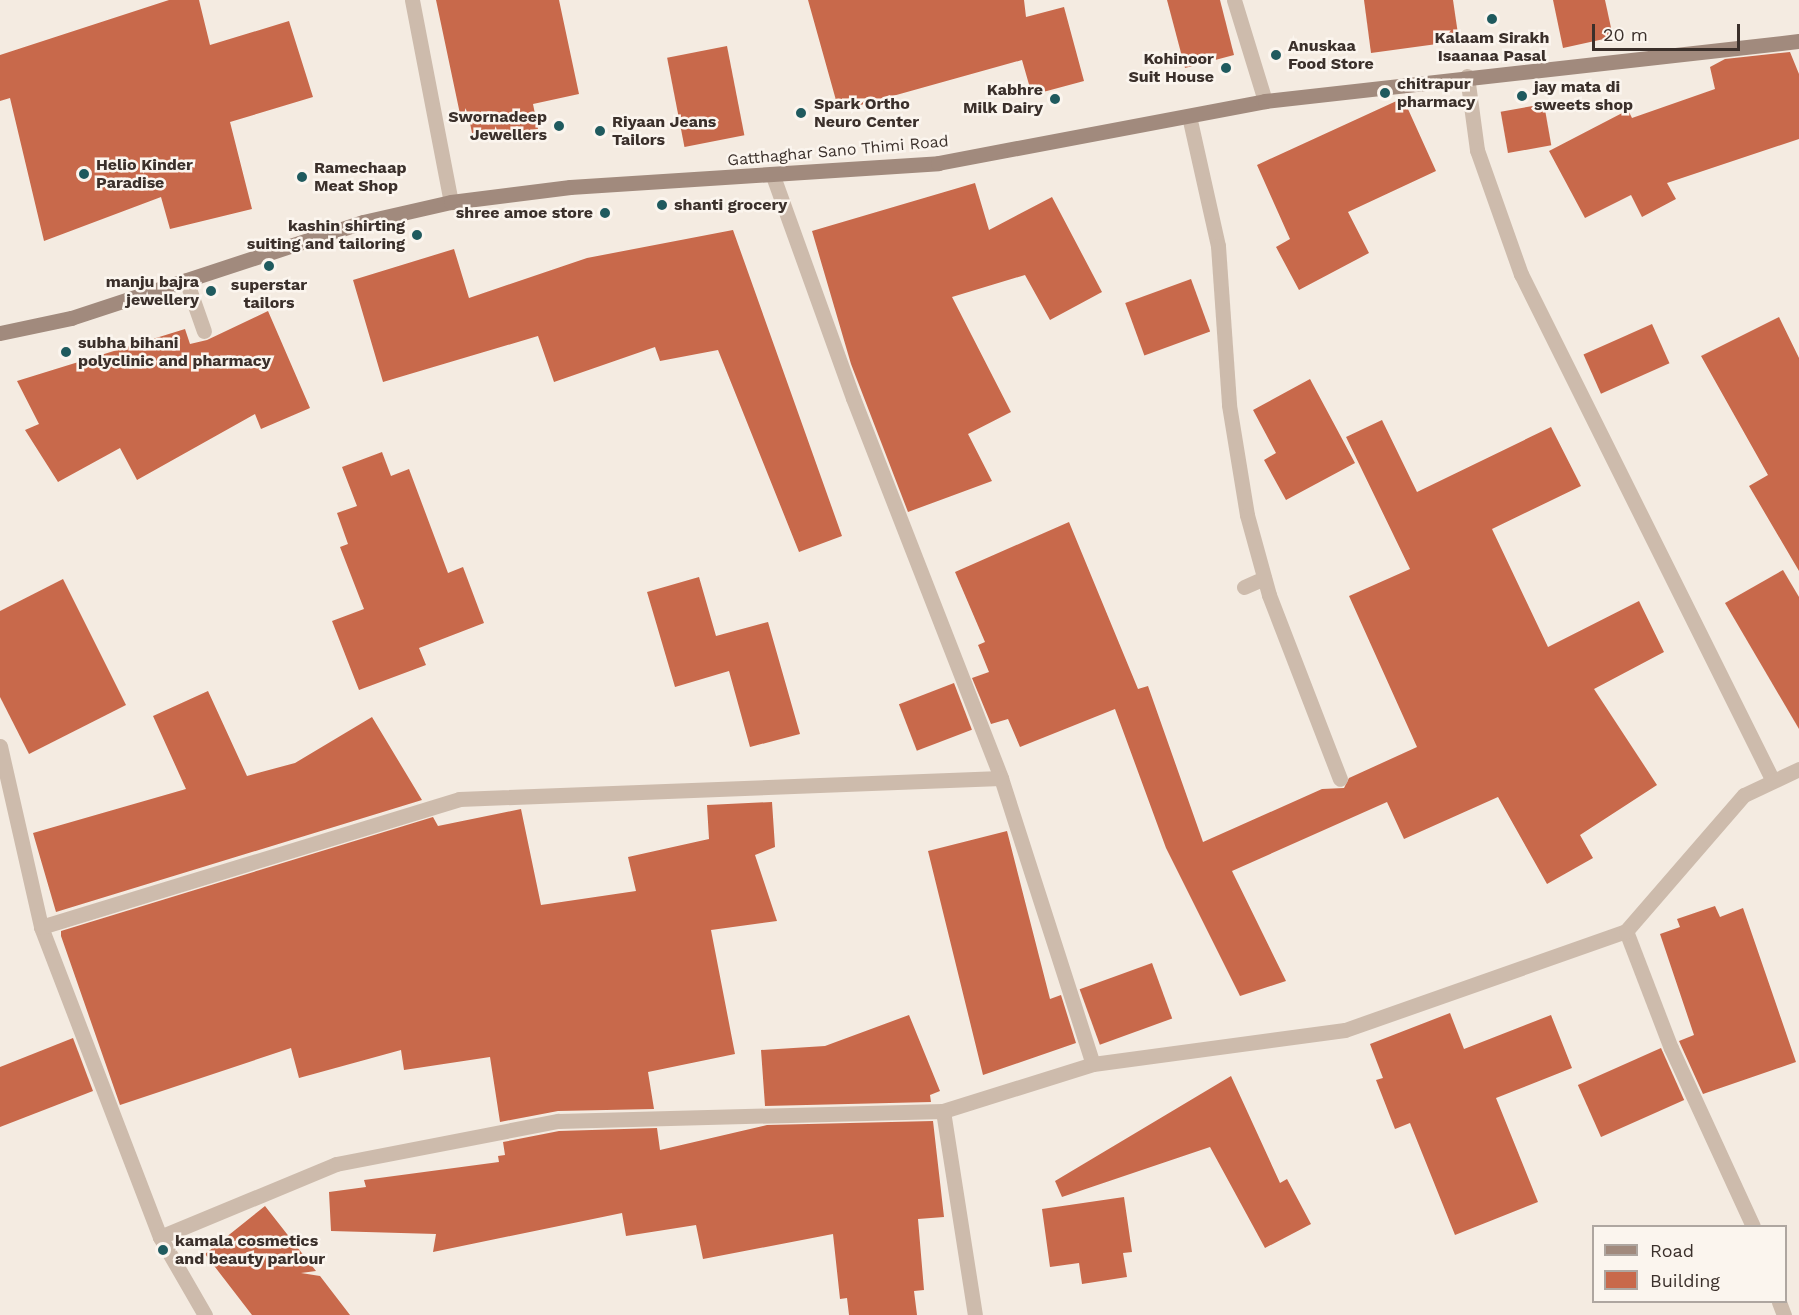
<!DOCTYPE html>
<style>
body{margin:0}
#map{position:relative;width:1799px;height:1315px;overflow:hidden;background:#f4ebe1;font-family:"Work Sans",sans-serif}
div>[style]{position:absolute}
.building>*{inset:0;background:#c8694b;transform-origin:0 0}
.service>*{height:15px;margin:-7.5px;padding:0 7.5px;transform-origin:7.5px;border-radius:7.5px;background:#cdbbac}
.minor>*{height:15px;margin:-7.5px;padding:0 7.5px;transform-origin:7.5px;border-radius:7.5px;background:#cdbbac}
.secondary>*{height:15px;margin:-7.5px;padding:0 7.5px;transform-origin:7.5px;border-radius:7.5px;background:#a18a7d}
.dots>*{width:16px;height:16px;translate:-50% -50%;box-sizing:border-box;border:3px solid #fbf5ee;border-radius:50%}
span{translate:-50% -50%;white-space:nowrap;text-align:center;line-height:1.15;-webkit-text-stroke:5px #fbf5ee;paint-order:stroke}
.poi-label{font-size:16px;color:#3b302b;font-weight:700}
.left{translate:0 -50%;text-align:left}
.right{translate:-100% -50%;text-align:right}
.street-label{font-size:16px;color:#3b302b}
.legend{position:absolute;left:1592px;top:1225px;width:195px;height:78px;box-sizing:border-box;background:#fbf5ee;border:2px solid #aea6a0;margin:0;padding:8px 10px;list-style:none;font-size:18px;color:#3b302b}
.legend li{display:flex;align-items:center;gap:12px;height:30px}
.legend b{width:30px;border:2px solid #aea6a0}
.scale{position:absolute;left:1592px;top:24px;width:148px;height:27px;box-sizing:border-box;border:3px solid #3b302b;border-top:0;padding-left:8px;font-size:18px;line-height:21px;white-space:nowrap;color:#3b302b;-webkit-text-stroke:4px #fbf5ee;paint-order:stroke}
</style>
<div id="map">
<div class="building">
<div style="clip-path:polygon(169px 0,199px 0,210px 45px,289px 21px,313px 97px,230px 122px,252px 209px,170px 229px,161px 197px,44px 241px,10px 98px,0 101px,0 55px)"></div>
<div style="clip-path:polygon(436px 0,559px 0,579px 94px,533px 104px,538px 129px,492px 138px,491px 130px,472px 133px,468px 113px,460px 114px)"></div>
<div style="clip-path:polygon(808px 0,1024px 0,1026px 17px,1064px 7px,1084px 81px,1032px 95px,1022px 60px,839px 111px)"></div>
<div style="clip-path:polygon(1167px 0,1220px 0,1234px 55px,1185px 68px)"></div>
<div style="clip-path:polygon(1364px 0,1453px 0,1459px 41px,1371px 53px)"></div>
<div style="clip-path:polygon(1553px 0,1605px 0,1613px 37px,1563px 48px)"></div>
<div style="left:727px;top:46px;width:91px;height:61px;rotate:79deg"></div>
<div style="clip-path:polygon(1790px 52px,1799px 74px,1799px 139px,1667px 183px,1676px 199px,1642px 217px,1631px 195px,1585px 218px,1549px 151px,1628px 110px,1632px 118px,1715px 89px,1710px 67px,1725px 59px)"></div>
<div style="clip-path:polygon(1403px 98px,1436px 171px,1348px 212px,1369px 253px,1299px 290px,1276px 247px,1290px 239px,1257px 165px)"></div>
<div style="left:1544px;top:104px;width:42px;height:44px;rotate:80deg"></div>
<div style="clip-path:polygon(975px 183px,989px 230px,1052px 197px,1102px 292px,1050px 320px,1025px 275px,952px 297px,1011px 412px,968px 434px,992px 481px,908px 512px,851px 364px,812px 231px)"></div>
<div style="clip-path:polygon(733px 230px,842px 536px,799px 552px,718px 350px,660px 361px,655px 347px,554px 382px,538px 336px,383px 382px,353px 280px,454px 249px,469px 298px,587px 258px)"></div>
<div style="left:1191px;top:279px;width:56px;height:70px;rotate:70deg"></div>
<div style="clip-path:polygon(268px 311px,310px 408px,261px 429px,255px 414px,137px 480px,120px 448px,58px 482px,25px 430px,39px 424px,17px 381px,185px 329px,190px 344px,207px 340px)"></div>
<div style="clip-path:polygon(1779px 317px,1799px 358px,1799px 571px,1749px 486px,1768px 475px,1701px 356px)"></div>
<div style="left:1652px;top:324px;width:43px;height:75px;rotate:66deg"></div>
<div style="clip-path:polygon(1310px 379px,1355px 463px,1286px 500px,1264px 460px,1276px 453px,1253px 410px)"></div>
<div style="clip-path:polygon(1382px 420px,1417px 492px,1551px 427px,1581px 486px,1492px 529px,1548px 647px,1639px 601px,1664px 652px,1594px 689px,1657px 785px,1580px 835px,1593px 858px,1547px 884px,1498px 797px,1404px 839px,1387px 802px,1232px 871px,1286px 981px,1240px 996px,1166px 848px,1115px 709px,1020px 747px,1008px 719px,991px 724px,972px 678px,989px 672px,978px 645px,985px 642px,955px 572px,1069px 522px,1138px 689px,1148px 686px,1203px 842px,1322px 789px,1344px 788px,1349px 778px,1417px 747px,1349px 596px,1410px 569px,1346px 437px)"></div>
<div style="clip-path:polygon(382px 452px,391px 476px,409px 469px,448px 573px,463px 567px,484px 623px,419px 648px,426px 665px,359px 690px,332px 621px,364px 609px,340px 547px,348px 544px,337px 513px,357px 506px,342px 467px)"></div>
<div style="clip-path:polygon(1783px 570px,1799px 597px,1799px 729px,1725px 603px)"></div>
<div style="clip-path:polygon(699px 577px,716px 636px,768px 622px,800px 734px,750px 747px,729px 671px,675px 687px,647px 592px)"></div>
<div style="clip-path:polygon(63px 579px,126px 705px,29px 754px,0 697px,0 611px)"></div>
<div style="left:954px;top:683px;width:50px;height:59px;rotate:69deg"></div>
<div style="clip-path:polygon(208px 691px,247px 776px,295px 763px,372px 717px,422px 800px,56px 912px,33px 833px,186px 789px,153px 716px)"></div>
<div style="clip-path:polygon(772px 802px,775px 847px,755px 855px,777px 921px,711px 930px,735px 1054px,648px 1072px,654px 1109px,558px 1111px,500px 1122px,490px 1057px,404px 1070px,401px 1050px,299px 1078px,291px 1048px,120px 1105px,61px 936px,61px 931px,433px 817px,438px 826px,521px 809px,541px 905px,636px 891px,628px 857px,709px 839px,707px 805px)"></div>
<div style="clip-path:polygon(1007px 831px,1050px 999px,1061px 995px,1076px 1043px,983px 1075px,928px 851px)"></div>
<div style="clip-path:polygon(1715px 906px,1720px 917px,1743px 908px,1796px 1062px,1703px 1094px,1679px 1041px,1694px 1035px,1660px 934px,1680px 927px,1677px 919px)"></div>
<div style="left:1152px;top:963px;width:59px;height:77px;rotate:70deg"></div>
<div style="clip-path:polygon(1450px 1013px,1464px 1049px,1551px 1015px,1572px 1068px,1496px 1098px,1538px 1202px,1455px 1235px,1410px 1123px,1395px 1129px,1376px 1080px,1383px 1078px,1370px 1044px)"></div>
<div style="clip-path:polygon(909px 1015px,940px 1091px,930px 1095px,931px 1102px,765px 1106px,761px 1050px,825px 1046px)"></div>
<div style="clip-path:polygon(73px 1038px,93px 1091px,0 1127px,0 1067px)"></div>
<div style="left:1661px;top:1048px;width:57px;height:91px;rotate:66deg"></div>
<div style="clip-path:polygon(1231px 1076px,1280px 1183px,1287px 1179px,1311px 1224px,1265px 1248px,1210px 1147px,1062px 1197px,1055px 1181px)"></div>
<div style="clip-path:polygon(933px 1121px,944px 1217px,918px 1219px,924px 1290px,914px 1291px,917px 1315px,849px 1315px,847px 1298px,840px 1299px,833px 1234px,703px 1259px,696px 1225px,626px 1236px,622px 1213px,433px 1252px,436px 1234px,331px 1231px,329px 1192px,366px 1187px,364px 1180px,499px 1162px,498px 1156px,505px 1155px,503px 1142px,559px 1131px,657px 1128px,660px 1150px,767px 1125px)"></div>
<div style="clip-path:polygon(1124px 1197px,1132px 1252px,1123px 1253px,1127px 1277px,1082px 1284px,1079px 1263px,1050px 1267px,1042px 1209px)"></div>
<div style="clip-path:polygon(265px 1206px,316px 1271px,301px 1273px,320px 1276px,350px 1315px,252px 1315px,205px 1254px)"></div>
</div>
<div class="service">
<div style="left:186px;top:280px;width:54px;rotate:70.6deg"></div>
<div style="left:1244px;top:587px;width:22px;rotate:-24deg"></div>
</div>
<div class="minor">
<div style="left:412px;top:0;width:206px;rotate:79.1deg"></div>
<div style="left:1234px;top:0;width:106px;rotate:72.9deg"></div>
<div style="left:1467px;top:76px;width:75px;rotate:82.3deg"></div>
<div style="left:1477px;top:150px;width:132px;rotate:70.5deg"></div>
<div style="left:1521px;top:274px;width:564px;rotate:63.57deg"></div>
<div style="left:1189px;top:116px;width:133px;rotate:77.4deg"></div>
<div style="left:1218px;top:246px;width:159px;rotate:86deg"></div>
<div style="left:1229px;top:405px;width:111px;rotate:80.7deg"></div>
<div style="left:1247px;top:515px;width:83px;rotate:74.6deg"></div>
<div style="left:1269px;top:595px;width:197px;rotate:68.9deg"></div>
<div style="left:773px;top:176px;width:236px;rotate:70.2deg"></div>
<div style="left:853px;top:398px;width:408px;rotate:68.7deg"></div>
<div style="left:1001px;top:778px;width:300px;rotate:72.2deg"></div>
<div style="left:0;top:746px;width:186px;rotate:77.2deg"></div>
<div style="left:41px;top:927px;width:332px;rotate:69deg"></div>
<div style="left:160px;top:1237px;width:90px;rotate:60deg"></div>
<div style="left:41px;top:927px;width:437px;rotate:-17deg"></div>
<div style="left:459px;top:799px;width:542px;rotate:-2.22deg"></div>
<div style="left:1626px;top:931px;width:125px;rotate:69deg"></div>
<div style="left:1671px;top:1048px;width:196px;rotate:65.3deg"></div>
<div style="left:943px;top:1111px;width:206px;rotate:81.1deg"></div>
<div style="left:160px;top:1237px;width:191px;rotate:-22.5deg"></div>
<div style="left:336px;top:1164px;width:226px;rotate:-11deg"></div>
<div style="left:558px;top:1121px;width:385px;rotate:-1.5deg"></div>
<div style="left:943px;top:1111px;width:157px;rotate:-17.4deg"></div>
<div style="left:1093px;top:1064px;width:254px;rotate:-7.7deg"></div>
<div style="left:1345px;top:1030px;width:298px;rotate:-19.4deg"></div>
<div style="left:1626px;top:931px;width:180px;rotate:-49.1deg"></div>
<div style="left:1744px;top:795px;width:61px;rotate:-25.3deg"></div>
<div style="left:1779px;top:1302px;width:14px;rotate:69deg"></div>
</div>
<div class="secondary">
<div style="left:0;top:333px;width:73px;rotate:-11.9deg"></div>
<div style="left:71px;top:318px;width:307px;rotate:-18.2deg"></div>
<div style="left:363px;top:222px;width:90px;rotate:-12.8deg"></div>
<div style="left:451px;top:202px;width:120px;rotate:-7.2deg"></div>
<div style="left:570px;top:187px;width:369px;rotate:-3.7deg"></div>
<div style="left:938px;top:163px;width:333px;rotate:-10.7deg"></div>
<div style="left:1265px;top:101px;width:537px;rotate:-6.41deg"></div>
</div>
<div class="dots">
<div style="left:1492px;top:19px;background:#1f5a5e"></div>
<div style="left:1276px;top:55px;background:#1f5a5e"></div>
<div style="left:1226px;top:68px;background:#1f5a5e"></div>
<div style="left:1385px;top:93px;background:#1f5a5e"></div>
<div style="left:1522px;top:96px;background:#1f5a5e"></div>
<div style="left:1055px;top:99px;background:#1f5a5e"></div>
<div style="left:801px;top:113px;background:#1f5a5e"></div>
<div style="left:559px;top:126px;background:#1f5a5e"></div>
<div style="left:600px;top:131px;background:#1f5a5e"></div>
<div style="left:84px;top:174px;background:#1f5a5e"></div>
<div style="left:302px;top:177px;background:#1f5a5e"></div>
<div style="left:662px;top:205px;background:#1f5a5e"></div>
<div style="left:605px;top:213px;background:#1f5a5e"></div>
<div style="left:417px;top:235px;background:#1f5a5e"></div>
<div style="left:269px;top:266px;background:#1f5a5e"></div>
<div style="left:211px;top:291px;background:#1f5a5e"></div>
<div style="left:66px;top:352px;background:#1f5a5e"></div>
<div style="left:163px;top:1250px;background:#1f5a5e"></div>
</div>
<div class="poi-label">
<span style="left:1492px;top:47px">Kalaam Sirakh<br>Isaanaa Pasal</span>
<span class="left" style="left:1288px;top:55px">Anuskaa<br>Food Store</span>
<span class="right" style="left:1214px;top:68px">Kohinoor<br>Suit House</span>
<span class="left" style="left:1397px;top:93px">chitrapur<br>pharmacy</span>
<span class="left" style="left:1534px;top:96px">jay mata di<br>sweets shop</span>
<span class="right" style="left:1043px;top:99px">Kabhre<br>Milk Dairy</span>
<span class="left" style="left:814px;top:113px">Spark Ortho<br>Neuro Center</span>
<span class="right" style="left:547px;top:126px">Swornadeep<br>Jewellers</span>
<span class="left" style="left:612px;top:131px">Riyaan Jeans<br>Tailors</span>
<span class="left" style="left:96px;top:174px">Helio Kinder<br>Paradise</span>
<span class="left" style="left:314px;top:177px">Ramechaap<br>Meat Shop</span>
<span class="left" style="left:674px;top:205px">shanti grocery</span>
<span class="right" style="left:593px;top:213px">shree amoe store</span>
<span class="right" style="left:405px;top:235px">kashin shirting<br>suiting and tailoring</span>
<span class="right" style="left:199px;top:291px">manju bajra<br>jewellery</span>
<span style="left:269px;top:294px">superstar<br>tailors</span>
<span class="left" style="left:78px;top:352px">subha bihani<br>polyclinic and pharmacy</span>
<span class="left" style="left:175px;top:1250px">kamala cosmetics<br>and beauty parlour</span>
</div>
<div class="street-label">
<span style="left:838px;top:151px;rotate:-5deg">Gatthaghar Sano Thimi Road</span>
</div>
<ul class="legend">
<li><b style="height:8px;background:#a18a7d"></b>Road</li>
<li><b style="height:16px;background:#c8694b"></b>Building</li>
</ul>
<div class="scale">20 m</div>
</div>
